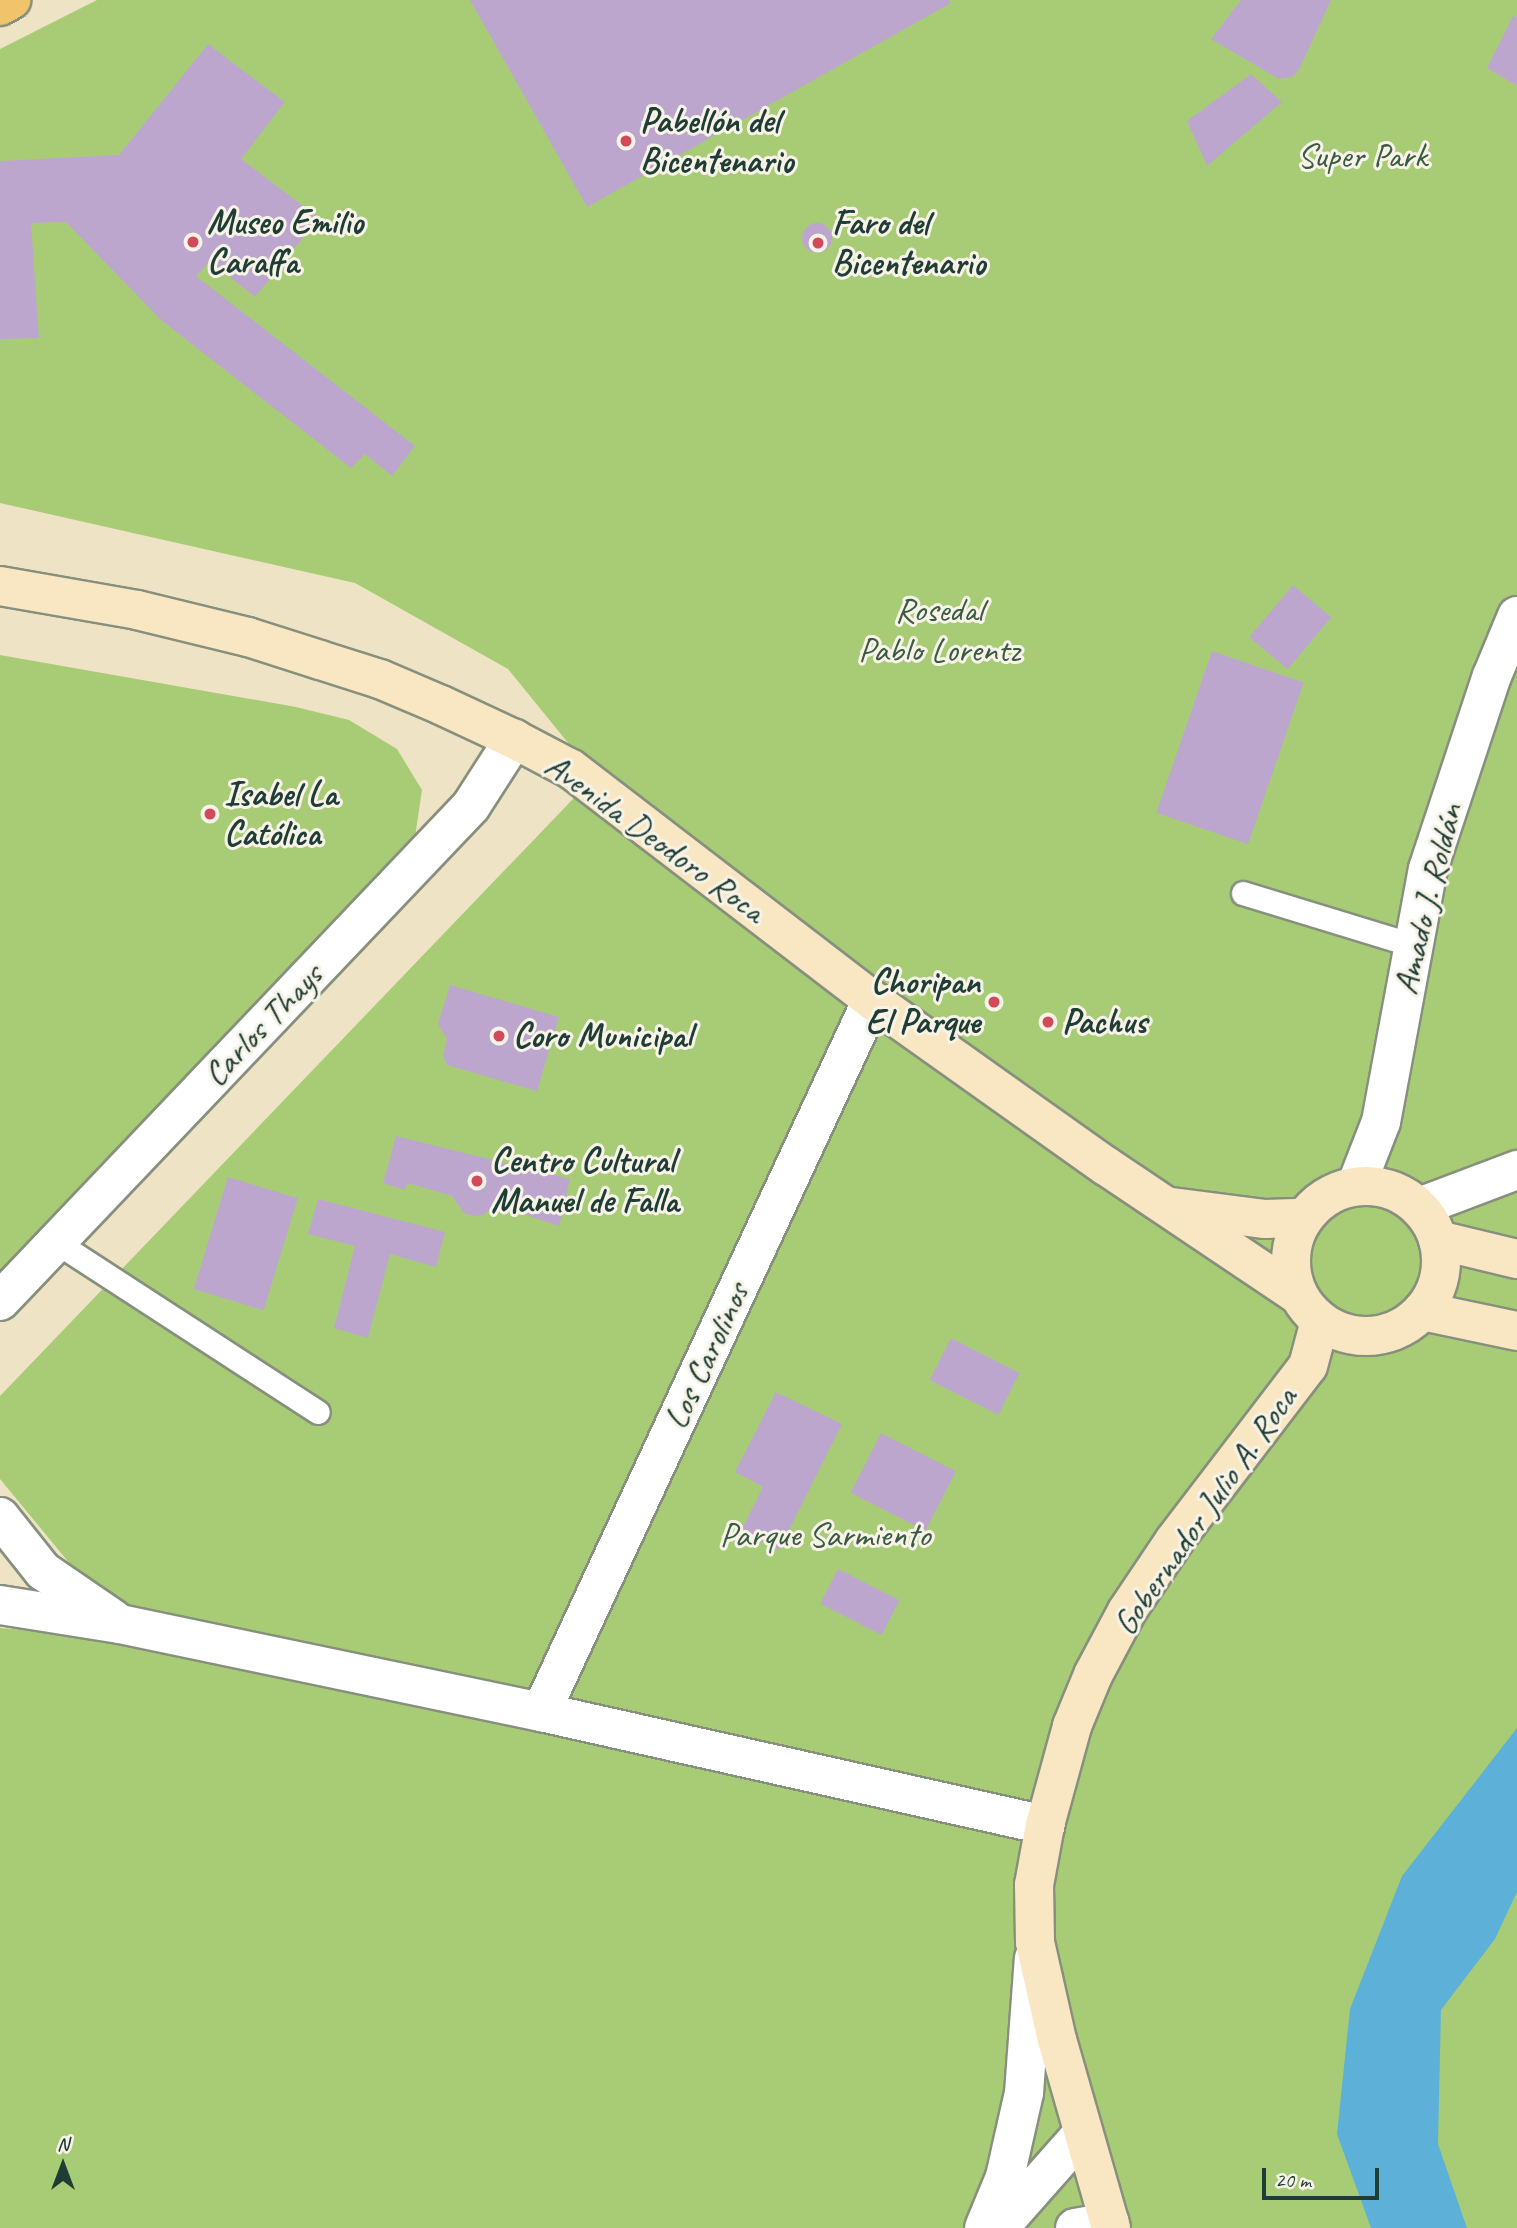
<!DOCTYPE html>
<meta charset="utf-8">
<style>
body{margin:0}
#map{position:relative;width:1517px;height:2228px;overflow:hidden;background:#efe3c6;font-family:Caveat,sans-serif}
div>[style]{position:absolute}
.green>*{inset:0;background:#a8cc76}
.water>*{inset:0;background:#5db1d9}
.building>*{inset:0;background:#bda6ce;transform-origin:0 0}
.round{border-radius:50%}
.roads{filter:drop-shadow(2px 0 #87907d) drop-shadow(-2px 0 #87907d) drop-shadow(0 2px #87907d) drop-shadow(0 -2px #87907d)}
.lane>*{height:23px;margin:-11.5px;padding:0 11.5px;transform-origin:11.5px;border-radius:11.5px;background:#fff}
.street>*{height:38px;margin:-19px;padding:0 19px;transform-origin:19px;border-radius:19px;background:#fff}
.secondary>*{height:38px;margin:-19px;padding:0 19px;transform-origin:19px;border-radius:19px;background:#f9e7c3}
.secondary>.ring{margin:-19px;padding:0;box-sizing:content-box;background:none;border:38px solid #f9e7c3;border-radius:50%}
.primary>*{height:38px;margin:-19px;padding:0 19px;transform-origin:19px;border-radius:19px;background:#f1c36a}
.dots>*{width:19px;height:19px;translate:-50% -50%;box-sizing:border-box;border:4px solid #f7f3e8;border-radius:50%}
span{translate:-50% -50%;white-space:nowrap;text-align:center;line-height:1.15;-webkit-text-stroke:6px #f7f3e8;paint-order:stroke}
.poi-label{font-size:35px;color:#1f3d34;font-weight:700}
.left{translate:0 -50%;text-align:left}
.right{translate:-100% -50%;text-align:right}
.park-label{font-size:35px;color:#3a5a41}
.street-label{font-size:35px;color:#1f3d34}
.north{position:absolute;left:28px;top:2130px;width:70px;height:70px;-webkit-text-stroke:5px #f7f3e8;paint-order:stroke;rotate:0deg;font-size:19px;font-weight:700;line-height:28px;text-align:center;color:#1f3d34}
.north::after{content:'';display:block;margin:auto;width:24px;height:32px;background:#1f3d34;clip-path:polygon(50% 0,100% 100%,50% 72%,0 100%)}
.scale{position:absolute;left:1262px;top:2168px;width:117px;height:32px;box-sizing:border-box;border:4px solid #1f3d34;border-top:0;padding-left:9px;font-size:21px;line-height:24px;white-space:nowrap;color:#1f3d34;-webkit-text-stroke:5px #f7f3e8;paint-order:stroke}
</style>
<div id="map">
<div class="green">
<div style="clip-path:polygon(97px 0,1517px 0,1517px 2228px,0 2228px,0 1628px,131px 1638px,0 1479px,0 1396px,595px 776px,508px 669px,355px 583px,0 503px,0 49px)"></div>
<div style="clip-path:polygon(0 655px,296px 707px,349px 720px,397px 749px,422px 790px,415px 837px,0 1276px)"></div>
</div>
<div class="water">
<div style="clip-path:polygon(1517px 1728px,1517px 1892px,1495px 1939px,1441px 2010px,1438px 2144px,1467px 2228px,1371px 2228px,1337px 2134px,1350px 2009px,1402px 1876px)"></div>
</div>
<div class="building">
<div style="clip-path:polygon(470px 0,949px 0,951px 3px,587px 207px)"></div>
<div style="clip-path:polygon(1241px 0,1331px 0,1299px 70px,1292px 77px,1279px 79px,1211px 39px)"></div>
<div style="clip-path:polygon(1513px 16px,1517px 18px,1517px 86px,1487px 68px)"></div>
<div style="clip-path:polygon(208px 44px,285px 102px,241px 159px,319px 218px,255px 297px,210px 261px,196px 276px,415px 446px,392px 476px,365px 454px,351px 468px,161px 320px,66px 222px,31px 223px,39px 338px,0 339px,0 161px,119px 155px)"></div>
<div style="clip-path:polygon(1251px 74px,1282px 102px,1207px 166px,1187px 121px)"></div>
<div class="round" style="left:802px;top:223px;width:30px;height:30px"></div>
<div style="left:1293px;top:585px;width:50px;height:68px;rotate:40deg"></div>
<div style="left:1212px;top:651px;width:97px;height:171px;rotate:19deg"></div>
<div style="clip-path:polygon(450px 985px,559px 1017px,537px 1091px,447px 1065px,443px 1056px,447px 1039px,438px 1024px)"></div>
<div style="clip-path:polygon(396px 1136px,570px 1179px,559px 1226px,496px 1205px,483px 1215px,474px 1216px,464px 1213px,452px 1196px,408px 1183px,404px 1190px,383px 1183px)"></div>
<div style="left:228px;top:1177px;width:73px;height:117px;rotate:17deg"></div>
<div style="clip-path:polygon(318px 1199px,445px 1232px,436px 1267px,390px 1254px,368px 1338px,334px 1328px,355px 1246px,308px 1234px)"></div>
<div style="left:951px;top:1338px;width:77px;height:47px;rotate:27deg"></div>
<div style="clip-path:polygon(776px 1392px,842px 1424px,779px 1550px,741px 1531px,763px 1487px,735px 1472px)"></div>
<div style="left:881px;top:1433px;width:84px;height:67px;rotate:27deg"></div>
<div style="left:838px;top:1569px;width:69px;height:39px;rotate:27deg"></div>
</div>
<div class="roads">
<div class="lane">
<div style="left:1243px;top:893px;width:178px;rotate:17deg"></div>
<div style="left:56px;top:1242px;width:312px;rotate:33deg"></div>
</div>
<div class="street">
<div style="left:1356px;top:1186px;width:69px;rotate:-68.7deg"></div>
<div style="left:1381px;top:1122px;width:257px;rotate:-79.5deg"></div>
<div style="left:1428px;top:869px;width:203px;rotate:-71.7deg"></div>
<div style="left:1492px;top:676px;width:65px;rotate:-67.4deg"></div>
<div style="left:1419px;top:1207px;width:105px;rotate:-20.7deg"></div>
<div style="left:0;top:1301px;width:683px;rotate:-46.42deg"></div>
<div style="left:471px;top:806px;width:80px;rotate:-57.3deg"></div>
<div style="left:0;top:1517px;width:69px;rotate:51.5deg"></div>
<div style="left:43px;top:1571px;width:85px;rotate:34.4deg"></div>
<div style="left:0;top:1605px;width:121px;rotate:9deg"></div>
<div style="left:120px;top:1624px;width:430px;rotate:11.8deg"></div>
<div style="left:541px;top:1712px;width:517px;rotate:12.64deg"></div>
<div style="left:541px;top:1712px;width:785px;rotate:-65.07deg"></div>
<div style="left:984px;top:2228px;width:55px;rotate:-67.6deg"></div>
<div style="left:1005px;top:2177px;width:86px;rotate:-77.3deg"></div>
<div style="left:1024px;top:2093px;width:135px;rotate:-85.8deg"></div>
<div style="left:999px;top:2228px;width:125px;rotate:-48.6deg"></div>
<div style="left:1075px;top:2228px;width:35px;rotate:-10deg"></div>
</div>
<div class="secondary">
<div style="left:0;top:586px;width:139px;rotate:9.9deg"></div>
<div style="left:137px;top:610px;width:114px;rotate:13.7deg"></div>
<div style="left:248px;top:637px;width:76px;rotate:17.7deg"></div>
<div style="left:320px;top:660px;width:63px;rotate:17.6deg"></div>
<div style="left:380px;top:679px;width:66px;rotate:23.1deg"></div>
<div style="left:441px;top:705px;width:81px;rotate:25deg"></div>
<div style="left:514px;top:739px;width:64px;rotate:27.8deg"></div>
<div style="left:571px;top:769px;width:379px;rotate:37.5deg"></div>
<div style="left:872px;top:1000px;width:287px;rotate:35.4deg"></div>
<div style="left:1106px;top:1166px;width:231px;rotate:33.9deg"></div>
<div class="ring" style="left:1291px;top:1186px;width:112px;height:112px"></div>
<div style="left:1172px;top:1207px;width:94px;rotate:7.4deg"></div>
<div style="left:1265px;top:1219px;width:38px;rotate:-2deg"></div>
<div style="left:1438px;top:1240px;width:81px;rotate:13.5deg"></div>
<div style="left:1422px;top:1311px;width:97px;rotate:11.9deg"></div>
<div style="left:1111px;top:2228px;width:196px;rotate:-106deg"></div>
<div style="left:1057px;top:2040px;width:100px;rotate:-102.7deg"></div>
<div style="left:1035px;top:1942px;width:57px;rotate:-91deg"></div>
<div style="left:1034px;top:1885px;width:61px;rotate:-79.6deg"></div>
<div style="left:1045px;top:1825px;width:103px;rotate:-74.7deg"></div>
<div style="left:1072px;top:1726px;width:55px;rotate:-67.6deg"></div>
<div style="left:1093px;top:1675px;width:72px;rotate:-62deg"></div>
<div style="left:1127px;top:1611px;width:84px;rotate:-56.1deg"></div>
<div style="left:1174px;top:1541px;width:220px;rotate:-52.6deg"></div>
<div style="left:1308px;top:1366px;width:47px;rotate:-75.1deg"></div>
</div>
<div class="primary">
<div style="left:0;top:6px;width:13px;rotate:-29deg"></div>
</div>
</div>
<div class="dots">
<div style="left:626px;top:141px;background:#d1495b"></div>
<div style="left:193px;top:242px;background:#d1495b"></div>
<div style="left:818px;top:243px;background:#d1495b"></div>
<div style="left:210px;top:814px;background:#d1495b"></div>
<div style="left:994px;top:1002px;background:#d1495b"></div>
<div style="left:1048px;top:1022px;background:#d1495b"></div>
<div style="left:499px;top:1036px;background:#d1495b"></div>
<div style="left:477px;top:1181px;background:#d1495b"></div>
</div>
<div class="poi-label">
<span class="left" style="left:640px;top:141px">Pabellón del<br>Bicentenario</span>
<span class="left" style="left:207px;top:242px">Museo Emilio<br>Caraffa</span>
<span class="left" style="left:832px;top:243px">Faro del<br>Bicentenario</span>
<span class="left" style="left:224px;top:814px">Isabel La<br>Católica</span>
<span class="right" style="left:980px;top:1002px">Choripan<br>El Parque</span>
<span class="left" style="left:1062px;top:1022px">Pachus</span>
<span class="left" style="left:513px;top:1036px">Coro Municipal</span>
<span class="left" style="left:491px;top:1181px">Centro Cultural<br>Manuel de Falla</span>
</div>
<div class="park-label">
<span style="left:1362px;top:156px">Super Park</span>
<span style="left:939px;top:630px">Rosedal<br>Pablo Lorentz</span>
<span style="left:825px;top:1535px">Parque Sarmiento</span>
</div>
<div class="street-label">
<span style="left:655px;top:838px;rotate:36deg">Avenida Deodoro Roca</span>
<span style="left:1428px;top:899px;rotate:-76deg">Amado J. Roldán</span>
<span style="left:263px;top:1025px;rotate:-46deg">Carlos Thays</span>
<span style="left:707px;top:1356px;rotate:-65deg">Los Carolinos</span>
<span style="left:1205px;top:1511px;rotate:-55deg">Gobernador Julio A. Roca</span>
</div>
<div class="north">N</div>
<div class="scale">20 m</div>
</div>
